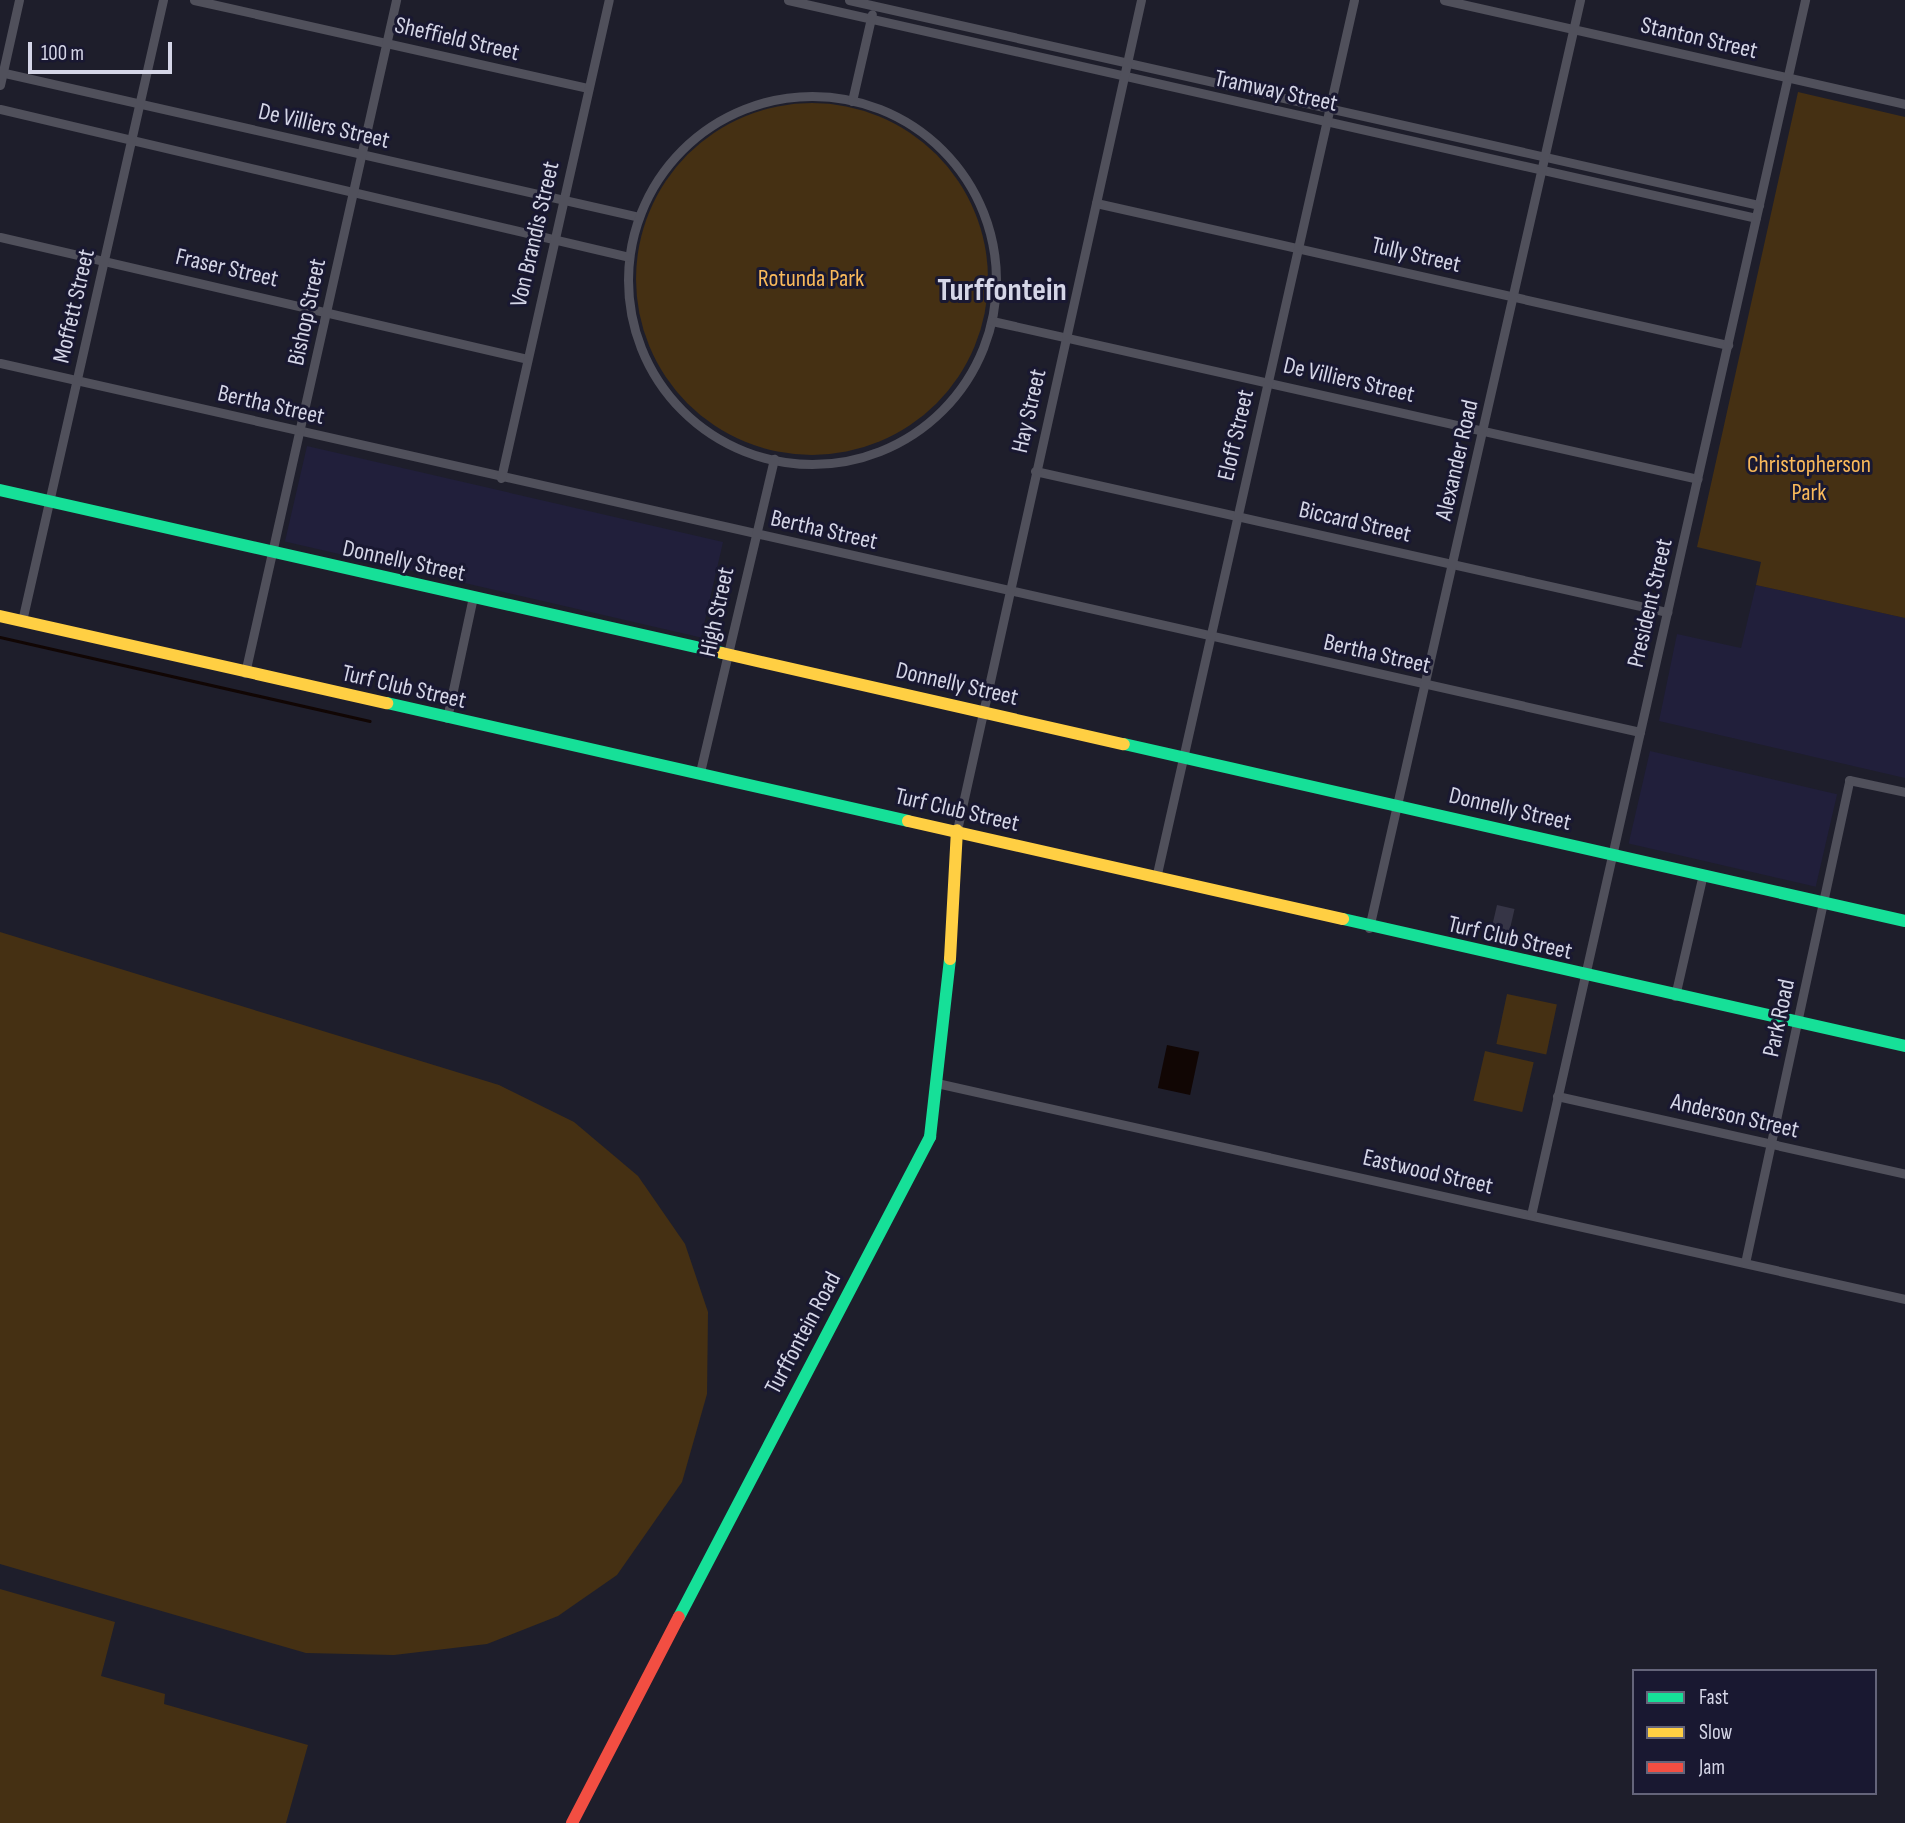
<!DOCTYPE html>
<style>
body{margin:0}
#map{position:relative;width:1905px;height:1823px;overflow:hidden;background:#1e1e2b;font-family:"Sofia Sans Condensed",sans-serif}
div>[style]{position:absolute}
.built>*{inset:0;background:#211f3b;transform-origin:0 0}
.green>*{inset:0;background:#453013;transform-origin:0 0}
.round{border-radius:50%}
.water>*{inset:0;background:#110604;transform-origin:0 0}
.stream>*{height:2.5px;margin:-1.25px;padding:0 1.25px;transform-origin:1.25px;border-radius:1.25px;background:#110604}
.building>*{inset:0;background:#363546;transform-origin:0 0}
.street>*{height:9px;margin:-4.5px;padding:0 4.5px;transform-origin:4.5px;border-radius:4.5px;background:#50505b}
.street>.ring{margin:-4.5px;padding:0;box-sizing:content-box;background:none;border:9px solid #50505b;border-radius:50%}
.fast>*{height:12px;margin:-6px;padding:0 6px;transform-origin:6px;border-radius:6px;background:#16e098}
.slow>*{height:12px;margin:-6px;padding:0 6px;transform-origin:6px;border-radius:6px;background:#ffcf43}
.jam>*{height:12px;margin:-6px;padding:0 6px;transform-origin:6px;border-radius:6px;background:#f24e42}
span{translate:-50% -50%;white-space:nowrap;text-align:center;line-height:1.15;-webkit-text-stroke:6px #191831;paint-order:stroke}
.street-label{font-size:24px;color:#d5d6e7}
.park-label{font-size:24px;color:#f9b95a}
.district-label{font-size:32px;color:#d5d6e7;font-weight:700}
.legend{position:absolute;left:1632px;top:1669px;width:245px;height:126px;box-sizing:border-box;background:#191831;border:2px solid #64647a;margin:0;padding:9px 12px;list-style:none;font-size:21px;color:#d5d6e7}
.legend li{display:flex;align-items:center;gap:14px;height:35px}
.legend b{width:35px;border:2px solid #64647a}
.scale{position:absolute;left:28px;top:42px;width:144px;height:32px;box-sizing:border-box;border:4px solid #d5d6e7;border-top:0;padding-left:9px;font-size:21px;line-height:24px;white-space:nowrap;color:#d5d6e7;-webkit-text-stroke:5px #191831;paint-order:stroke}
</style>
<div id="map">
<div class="built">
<div style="left:307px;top:446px;width:427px;height:98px;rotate:13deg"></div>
<div style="clip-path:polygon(1756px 585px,1905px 618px,1905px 778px,1659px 721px,1677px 634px,1741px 648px)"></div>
<div style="left:1650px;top:751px;width:192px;height:95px;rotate:13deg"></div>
</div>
<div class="green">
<div style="clip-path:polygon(1798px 92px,1905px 117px,1905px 618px,1756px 585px,1761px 562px,1697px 547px)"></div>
<div class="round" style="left:636px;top:103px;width:352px;height:352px"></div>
<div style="clip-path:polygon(0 932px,499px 1085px,574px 1122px,638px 1176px,685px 1244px,708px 1312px,707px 1394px,682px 1482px,617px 1575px,558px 1616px,487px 1644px,394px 1655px,306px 1653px,0 1564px)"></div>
<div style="left:1507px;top:994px;width:51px;height:51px;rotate:12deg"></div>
<div style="left:1485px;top:1051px;width:50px;height:51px;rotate:13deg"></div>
<div style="clip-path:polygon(0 1589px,115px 1622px,101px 1676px,165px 1694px,164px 1704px,308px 1745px,286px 1823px,0 1823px)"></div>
</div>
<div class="water">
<div style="left:1167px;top:1045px;width:33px;height:44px;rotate:12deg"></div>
</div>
<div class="stream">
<div style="left:0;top:637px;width:379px;rotate:12.8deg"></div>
</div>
<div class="building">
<div style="left:1497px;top:905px;width:18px;height:25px;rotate:13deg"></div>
</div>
<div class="street">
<div style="left:194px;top:0;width:404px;rotate:12.6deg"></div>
<div style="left:788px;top:0;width:992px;rotate:12.69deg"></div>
<div style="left:849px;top:0;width:933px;rotate:12.7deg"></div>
<div style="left:1444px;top:0;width:473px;rotate:12.7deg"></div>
<div style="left:0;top:72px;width:655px;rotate:12.78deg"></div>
<div style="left:0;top:85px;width:87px;rotate:-77.4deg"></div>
<div class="ring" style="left:628px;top:96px;width:359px;height:359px"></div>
<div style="left:852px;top:101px;width:89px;rotate:-77.1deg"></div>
<div style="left:0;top:109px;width:646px;rotate:13.24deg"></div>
<div style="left:1096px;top:203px;width:648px;rotate:12.66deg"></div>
<div style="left:0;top:237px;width:541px;rotate:13.03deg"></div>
<div style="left:992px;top:321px;width:723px;rotate:12.61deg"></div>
<div style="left:0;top:363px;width:1681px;rotate:12.68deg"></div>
<div style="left:1035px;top:471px;width:648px;rotate:12.58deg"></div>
<div style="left:501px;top:478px;width:490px;rotate:-77.3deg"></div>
<div style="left:22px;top:621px;width:637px;rotate:-77.21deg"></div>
<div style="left:245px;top:673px;width:690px;rotate:-77.35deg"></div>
<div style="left:447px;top:718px;width:124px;rotate:-77.9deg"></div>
<div style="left:700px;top:772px;width:322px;rotate:-76.7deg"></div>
<div style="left:957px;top:830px;width:850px;rotate:-77.5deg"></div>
<div style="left:1156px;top:878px;width:900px;rotate:-77.29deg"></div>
<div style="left:1369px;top:928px;width:952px;rotate:-77.19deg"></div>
<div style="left:1675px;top:996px;width:125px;rotate:-77.1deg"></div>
<div style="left:941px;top:1084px;width:988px;rotate:12.57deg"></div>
<div style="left:1557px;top:1096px;width:357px;rotate:12.6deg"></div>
<div style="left:1531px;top:1215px;width:1246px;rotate:-77.29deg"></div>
<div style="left:1745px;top:1263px;width:494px;rotate:-77.8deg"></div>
<div style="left:1849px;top:780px;width:57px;rotate:12.1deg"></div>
</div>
<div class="fast">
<div style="left:0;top:490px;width:740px;rotate:12.72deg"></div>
<div style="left:387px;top:703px;width:534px;rotate:12.76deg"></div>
<div style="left:1124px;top:744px;width:801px;rotate:12.77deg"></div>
<div style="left:1343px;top:919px;width:576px;rotate:12.73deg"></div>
<div style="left:679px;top:1617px;width:542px;rotate:-62.39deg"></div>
<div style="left:930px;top:1137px;width:179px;rotate:-83.6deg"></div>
</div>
<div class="slow">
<div style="left:0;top:616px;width:397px;rotate:12.7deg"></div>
<div style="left:722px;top:653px;width:412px;rotate:12.8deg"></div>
<div style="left:908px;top:821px;width:446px;rotate:12.7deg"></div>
<div style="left:950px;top:959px;width:129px;rotate:-86.9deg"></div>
</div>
<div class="jam">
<div style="left:572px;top:1823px;width:232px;rotate:-62.6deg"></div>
</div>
<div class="street-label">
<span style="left:1699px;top:38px;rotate:13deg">Stanton Street</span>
<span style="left:457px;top:39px;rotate:13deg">Sheffield Street</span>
<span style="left:1276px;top:91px;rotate:12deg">Tramway Street</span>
<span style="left:324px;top:126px;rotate:13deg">De Villiers Street</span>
<span style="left:535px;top:234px;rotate:-77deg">Von Brandis Street</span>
<span style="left:1416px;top:255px;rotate:13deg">Tully Street</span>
<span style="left:227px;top:268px;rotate:13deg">Fraser Street</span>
<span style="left:74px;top:306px;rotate:-77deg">Moffett Street</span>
<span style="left:307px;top:312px;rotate:-78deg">Bishop Street</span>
<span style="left:1349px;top:380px;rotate:13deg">De Villiers Street</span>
<span style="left:271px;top:405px;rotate:13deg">Bertha Street</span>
<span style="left:1029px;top:411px;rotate:-77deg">Hay Street</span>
<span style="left:1236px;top:435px;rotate:-77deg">Eloff Street</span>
<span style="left:1457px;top:460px;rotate:-77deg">Alexander Road</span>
<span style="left:1355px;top:522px;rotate:13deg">Biccard Street</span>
<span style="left:824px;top:530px;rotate:13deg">Bertha Street</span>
<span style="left:404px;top:561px;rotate:12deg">Donnelly Street</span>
<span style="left:1650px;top:603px;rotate:-77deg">President Street</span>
<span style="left:717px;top:612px;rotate:-78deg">High Street</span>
<span style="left:1377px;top:654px;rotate:13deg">Bertha Street</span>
<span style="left:957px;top:684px;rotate:13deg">Donnelly Street</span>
<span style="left:404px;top:687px;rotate:13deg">Turf Club Street</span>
<span style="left:1510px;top:809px;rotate:13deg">Donnelly Street</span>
<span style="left:957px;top:810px;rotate:13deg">Turf Club Street</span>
<span style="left:1510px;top:938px;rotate:13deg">Turf Club Street</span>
<span style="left:1779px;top:1018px;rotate:-78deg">Park Road</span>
<span style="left:1735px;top:1116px;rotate:13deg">Anderson Street</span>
<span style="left:1428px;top:1172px;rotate:13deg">Eastwood Street</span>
<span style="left:803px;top:1333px;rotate:-62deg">Turffontein Road</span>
</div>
<div class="park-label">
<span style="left:811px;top:279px">Rotunda Park</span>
<span style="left:1809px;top:479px">Christopherson<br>Park</span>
</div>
<div class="district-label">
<span style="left:1002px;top:291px">Turffontein</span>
</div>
<ul class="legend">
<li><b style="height:9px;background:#16e098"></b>Fast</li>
<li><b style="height:9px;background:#ffcf43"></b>Slow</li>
<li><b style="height:9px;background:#f24e42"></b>Jam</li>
</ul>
<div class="scale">100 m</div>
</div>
